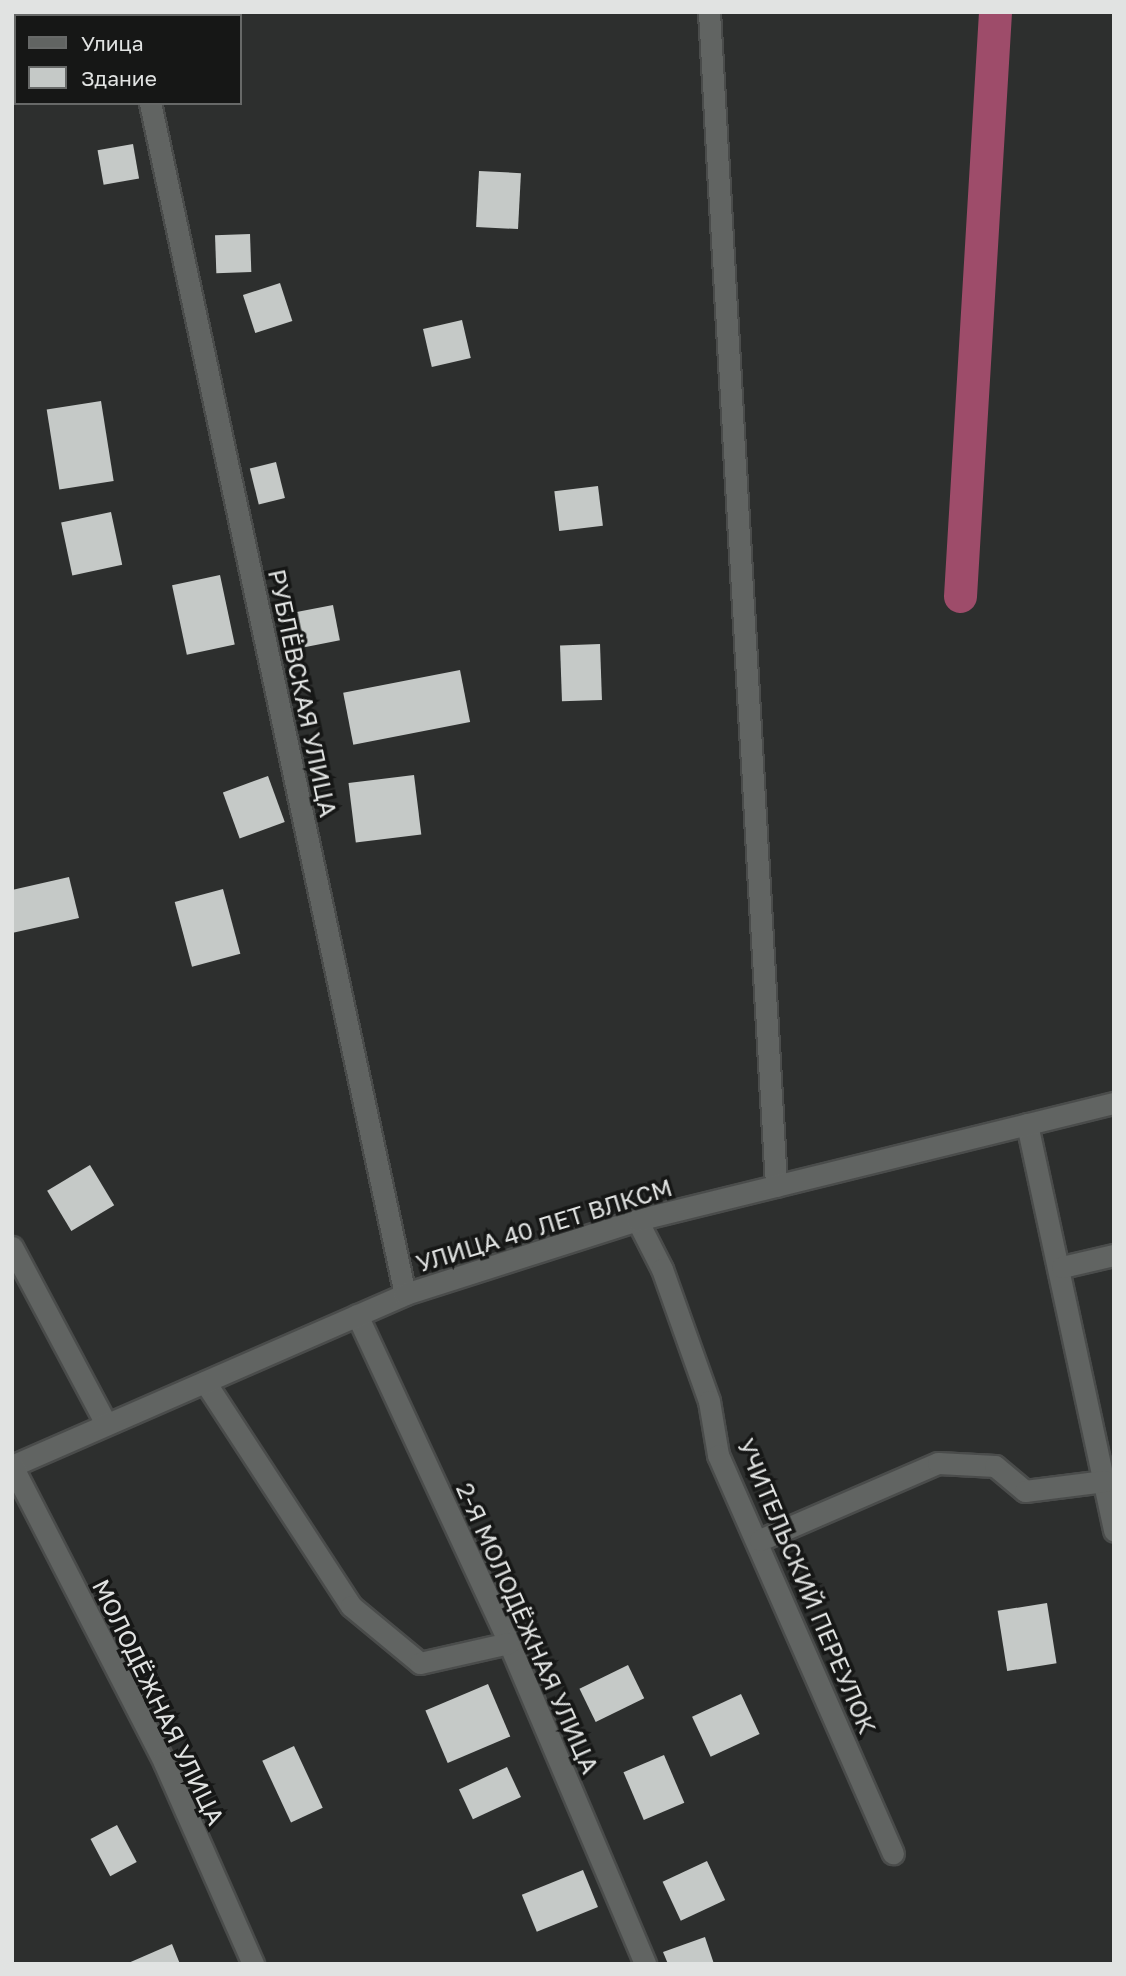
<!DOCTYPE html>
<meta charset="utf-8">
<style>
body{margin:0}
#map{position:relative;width:1126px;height:1976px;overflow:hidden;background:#2d2f2e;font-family:"Golos Text",sans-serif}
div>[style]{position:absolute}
.canal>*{height:33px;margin:-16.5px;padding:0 16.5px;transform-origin:16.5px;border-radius:16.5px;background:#9e4c6a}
.building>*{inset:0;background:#c5c9c7;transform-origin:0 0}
.roads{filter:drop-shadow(2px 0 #4a4c4b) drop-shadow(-2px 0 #4a4c4b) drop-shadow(0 2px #4a4c4b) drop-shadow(0 -2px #4a4c4b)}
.minor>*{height:21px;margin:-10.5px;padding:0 10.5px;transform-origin:10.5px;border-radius:10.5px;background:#616462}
span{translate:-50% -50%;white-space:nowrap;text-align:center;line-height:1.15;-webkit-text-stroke:7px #161716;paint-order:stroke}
.street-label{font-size:24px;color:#e1e3e2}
.frame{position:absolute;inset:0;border:14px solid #e1e3e2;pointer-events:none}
.legend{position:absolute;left:14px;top:14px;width:228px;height:91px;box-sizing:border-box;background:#161716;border:2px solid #676968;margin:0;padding:9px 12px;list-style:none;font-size:21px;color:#e1e3e2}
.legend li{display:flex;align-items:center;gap:14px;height:35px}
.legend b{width:35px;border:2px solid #676968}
</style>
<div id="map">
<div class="canal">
<div style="left:960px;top:596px;width:585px;rotate:-86.57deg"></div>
</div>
<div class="building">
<div style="left:133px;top:144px;width:35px;height:36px;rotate:80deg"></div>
<div style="left:479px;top:171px;width:42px;height:56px;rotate:3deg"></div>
<div style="left:250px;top:234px;width:38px;height:35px;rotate:88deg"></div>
<div style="left:280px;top:283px;width:40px;height:39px;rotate:72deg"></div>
<div style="left:462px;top:320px;width:39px;height:40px;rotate:77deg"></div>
<div style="left:101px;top:401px;width:81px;height:55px;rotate:81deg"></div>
<div style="left:276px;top:462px;width:37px;height:27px;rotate:76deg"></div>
<div style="left:598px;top:486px;width:40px;height:44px;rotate:83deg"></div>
<div style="left:111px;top:512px;width:54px;height:51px;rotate:78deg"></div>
<div style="left:220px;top:575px;width:71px;height:49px;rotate:78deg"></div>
<div style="left:333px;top:605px;width:36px;height:49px;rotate:79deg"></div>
<div style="left:600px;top:644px;width:56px;height:40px;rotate:88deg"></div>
<div style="left:460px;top:670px;width:53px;height:119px;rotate:79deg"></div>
<div style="left:414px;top:775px;width:60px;height:66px;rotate:83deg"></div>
<div style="left:268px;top:776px;width:49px;height:48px;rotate:70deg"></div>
<div style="clip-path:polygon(69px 877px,79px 918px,12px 933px,12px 890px)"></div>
<div style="left:223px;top:889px;width:67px;height:50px;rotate:75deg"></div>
<div style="left:90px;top:1165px;width:47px;height:50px;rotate:59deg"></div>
<div style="left:1047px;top:1603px;width:61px;height:50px;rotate:81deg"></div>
<div style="left:628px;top:1665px;width:37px;height:54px;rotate:64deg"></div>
<div style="left:488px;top:1684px;width:57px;height:68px;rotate:67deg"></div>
<div style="left:741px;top:1694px;width:44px;height:54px;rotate:65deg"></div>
<div style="left:294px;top:1746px;width:68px;height:35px;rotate:65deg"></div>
<div style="left:664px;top:1755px;width:52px;height:44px;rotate:67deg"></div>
<div style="left:507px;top:1767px;width:33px;height:53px;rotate:65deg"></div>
<div style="left:117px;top:1825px;width:42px;height:30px;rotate:62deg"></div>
<div style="left:707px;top:1861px;width:43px;height:49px;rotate:65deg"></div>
<div style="left:583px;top:1870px;width:40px;height:66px;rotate:68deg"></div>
<div style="clip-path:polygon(705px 1937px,714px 1964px,668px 1964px,663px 1952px)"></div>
<div style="clip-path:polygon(172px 1944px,180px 1964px,126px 1964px)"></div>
</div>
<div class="roads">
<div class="minor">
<div style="left:131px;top:12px;width:4px;rotate:90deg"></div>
<div style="left:709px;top:12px;width:1176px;rotate:86.73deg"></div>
<div style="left:150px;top:103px;width:1218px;rotate:77.92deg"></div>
<div style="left:1027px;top:1124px;width:416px;rotate:77.9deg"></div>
<div style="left:637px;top:1220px;width:55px;rotate:63deg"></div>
<div style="left:662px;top:1269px;width:140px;rotate:70.4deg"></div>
<div style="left:709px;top:1401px;width:55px;rotate:80.5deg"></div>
<div style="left:718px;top:1455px;width:435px;rotate:66.3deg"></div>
<div style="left:12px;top:1247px;width:200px;rotate:62deg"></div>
<div style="left:1062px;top:1267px;width:53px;rotate:-13deg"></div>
<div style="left:357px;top:1315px;width:362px;rotate:65.1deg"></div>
<div style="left:509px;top:1643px;width:349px;rotate:67deg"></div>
<div style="left:205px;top:1382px;width:267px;rotate:56.9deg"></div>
<div style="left:351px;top:1606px;width:89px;rotate:39.6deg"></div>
<div style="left:420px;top:1663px;width:91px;rotate:-12.7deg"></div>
<div style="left:12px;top:1466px;width:429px;rotate:-23.6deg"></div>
<div style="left:405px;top:1294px;width:244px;rotate:-17.7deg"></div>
<div style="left:637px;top:1220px;width:491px;rotate:-13.8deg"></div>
<div style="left:12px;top:1466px;width:333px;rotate:62.8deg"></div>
<div style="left:164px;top:1762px;width:221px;rotate:66.2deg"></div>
<div style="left:760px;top:1540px;width:194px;rotate:-23.4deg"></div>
<div style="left:938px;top:1463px;width:57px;rotate:3deg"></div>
<div style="left:995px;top:1466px;width:39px;rotate:40deg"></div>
<div style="left:1025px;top:1491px;width:80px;rotate:-7.2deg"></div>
</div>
</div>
<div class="street-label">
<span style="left:303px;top:693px;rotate:78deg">РУБЛЁВСКАЯ УЛИЦА</span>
<span style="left:544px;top:1225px;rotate:-17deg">УЛИЦА 40 ЛЕТ ВЛКСМ</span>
<span style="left:807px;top:1586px;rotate:67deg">УЧИТЕЛЬСКИЙ ПЕРЕУЛОК</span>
<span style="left:528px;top:1628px;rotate:66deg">2-Я МОЛОДЁЖНАЯ УЛИЦА</span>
<span style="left:159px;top:1702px;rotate:64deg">МОЛОДЁЖНАЯ УЛИЦА</span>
</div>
<div class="frame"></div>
<ul class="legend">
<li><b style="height:9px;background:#616462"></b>Улица</li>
<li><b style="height:19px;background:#c5c9c7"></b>Здание</li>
</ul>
</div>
